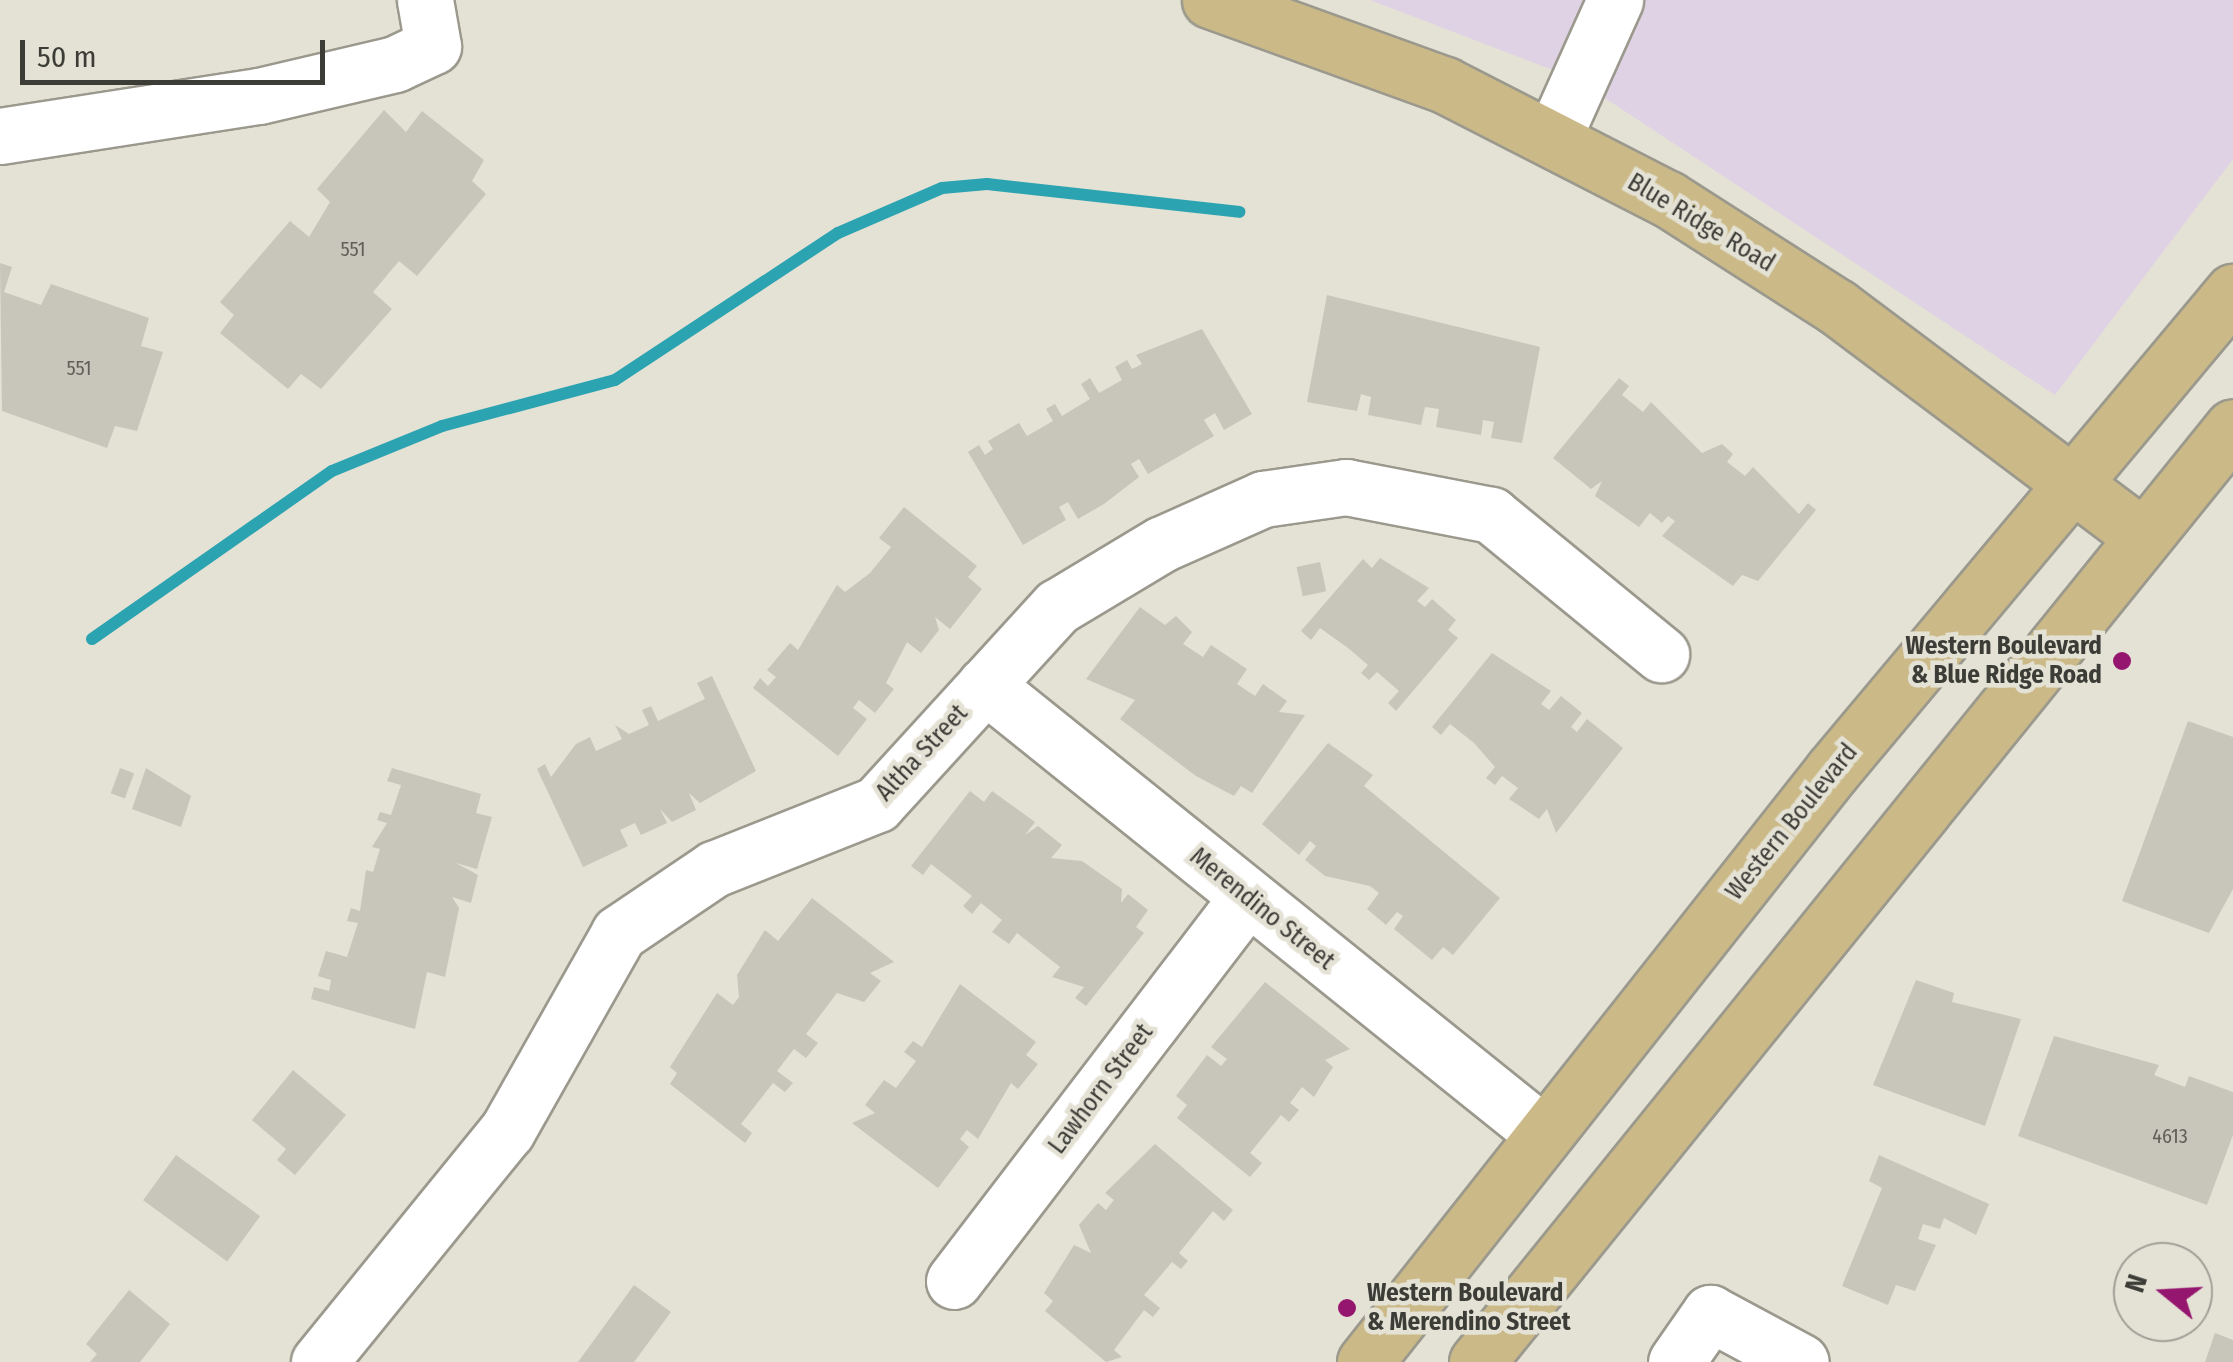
<!DOCTYPE html>
<style>
body{margin:0}
#map{position:relative;width:2233px;height:1362px;overflow:hidden;background:#e4e1d5;font-family:"Fira Sans Condensed",sans-serif}
div>[style]{position:absolute}
.commercial>*{inset:0;background:#e0d2e5}
.stream>*{height:12px;margin:-6px;padding:0 6px;transform-origin:6px;border-radius:6px;background:#2ca3b1}
.building>*{inset:0;background:#c8c6ba;transform-origin:0 0}
.roads{filter:drop-shadow(2px 0 #9b998d) drop-shadow(-2px 0 #9b998d) drop-shadow(0 2px #9b998d) drop-shadow(0 -2px #9b998d)}
.minor>*{height:55px;margin:-27.5px;padding:0 27.5px;transform-origin:27.5px;border-radius:27.5px;background:#fff}
.major>*{height:55px;margin:-27.5px;padding:0 27.5px;transform-origin:27.5px;border-radius:27.5px;background:#cbba88}
.dots>*{width:28px;height:28px;translate:-50% -50%;box-sizing:border-box;border:5px solid #e4e1d5;border-radius:50%}
span{translate:-50% -50%;white-space:nowrap;text-align:center;line-height:1.15;-webkit-text-stroke:9px #e4e1d5;paint-order:stroke}
.number-label{font-size:20px;color:#605f58}
.number-label span{-webkit-text-stroke-width:0}
.street-label{font-size:25px;color:#3d3d38}
.poi-label{font-size:25px;color:#3d3d38;font-weight:700}
.right{translate:-100% -50%;text-align:right}
.left{translate:0 -50%;text-align:left}
.north{position:absolute;left:2113px;top:1242px;width:100px;height:100px;box-sizing:border-box;background:#e4e1d5;border:2px solid #a19f96;border-radius:50%;rotate:288deg;font-size:28px;font-weight:700;line-height:40px;text-align:center;color:#3d3d38}
.north::after{content:'';display:block;margin:auto;width:35px;height:45px;background:#95166f;clip-path:polygon(50% 0,100% 100%,50% 72%,0 100%)}
.scale{position:absolute;left:20px;top:40px;width:305px;height:45px;box-sizing:border-box;border:5px solid #3d3d38;border-top:0;padding-left:12px;font-size:30px;line-height:35px;white-space:nowrap;color:#3d3d38;-webkit-text-stroke:8px #e4e1d5;paint-order:stroke}
</style>
<div id="map">
<div class="commercial">
<div style="clip-path:polygon(1370px 0,2233px 0,2233px 159px,2055px 395px,1576px 79px)"></div>
</div>
<div class="stream">
<div style="left:92px;top:639px;width:293px;rotate:-35deg"></div>
<div style="left:332px;top:471px;width:119px;rotate:-22.2deg"></div>
<div style="left:442px;top:426px;width:179px;rotate:-14.9deg"></div>
<div style="left:615px;top:380px;width:267px;rotate:-33.4deg"></div>
<div style="left:838px;top:233px;width:113px;rotate:-23.4deg"></div>
<div style="left:942px;top:188px;width:45px;rotate:-5.1deg"></div>
<div style="left:987px;top:184px;width:254px;rotate:6.3deg"></div>
</div>
<div class="building">
<div style="clip-path:polygon(384px 110px,406px 132px,422px 111px,484px 160px,472px 181px,486px 194px,417px 276px,399px 261px,373px 292px,392px 309px,321px 389px,301px 374px,288px 389px,220px 333px,234px 315px,220px 302px,290px 221px,309px 237px,330px 202px,317px 189px)"></div>
<div style="clip-path:polygon(0 263px,12px 267px,4px 292px,41px 305px,51px 284px,149px 318px,141px 346px,163px 352px,137px 431px,115px 426px,107px 448px,2px 411px)"></div>
<div style="clip-path:polygon(1327px 295px,1540px 347px,1522px 443px,1491px 438px,1494px 422px,1483px 420px,1481px 435px,1436px 427px,1439px 409px,1425px 407px,1421px 425px,1368px 415px,1371px 397px,1361px 394px,1357px 411px,1307px 402px)"></div>
<div style="clip-path:polygon(1202px 329px,1252px 414px,1224px 430px,1215px 413px,1204px 420px,1214px 436px,1148px 474px,1139px 459px,1131px 464px,1139px 477px,1104px 504px,1078px 519px,1068px 502px,1059px 507px,1066px 520px,1023px 545px,968px 452px,979px 445px,985px 455px,993px 449px,988px 441px,1019px 423px,1027px 436px,1053px 421px,1046px 409px,1055px 404px,1062px 416px,1090px 399px,1081px 384px,1090px 378px,1099px 393px,1122px 380px,1115px 367px,1127px 360px,1132px 369px,1142px 364px,1136px 355px)"></div>
<div style="clip-path:polygon(1619px 378px,1629px 386px,1622px 395px,1643px 412px,1651px 402px,1702px 453px,1722px 444px,1733px 454px,1727px 462px,1745px 476px,1753px 467px,1799px 514px,1808px 503px,1816px 510px,1758px 581px,1742px 575px,1733px 586px,1662px 536px,1675px 521px,1668px 516px,1662px 523px,1650px 513px,1639px 527px,1595px 496px,1602px 481px,1591px 489px,1553px 458px)"></div>
<div style="clip-path:polygon(904px 507px,977px 566px,968px 577px,982px 589px,950px 629px,935px 617px,939px 630px,921px 653px,907px 642px,886px 683px,894px 689px,875px 713px,859px 700px,853px 708px,867px 719px,838px 756px,753px 688px,760px 678px,768px 686px,776px 677px,767px 670px,790px 643px,798px 650px,837px 585px,845px 592px,870px 573px,891px 547px,879px 538px)"></div>
<div style="clip-path:polygon(1380px 558px,1429px 588px,1417px 601px,1425px 607px,1432px 599px,1456px 620px,1448px 630px,1458px 638px,1396px 711px,1388px 703px,1399px 691px,1377px 672px,1369px 680px,1361px 673px,1368px 665px,1348px 648px,1320px 628px,1311px 640px,1301px 631px,1363px 559px,1372px 568px)"></div>
<div style="left:1320px;top:562px;width:30px;height:24px;rotate:78deg"></div>
<div style="clip-path:polygon(1140px 607px,1165px 625px,1176px 616px,1192px 632px,1183px 644px,1203px 657px,1211px 645px,1247px 669px,1237px 684px,1255px 696px,1263px 684px,1287px 701px,1279px 712px,1305px 715px,1252px 793px,1241px 786px,1234px 796px,1196px 776px,1120px 719px,1135px 700px,1086px 679px)"></div>
<div style="clip-path:polygon(1492px 653px,1551px 691px,1541px 704px,1549px 710px,1561px 696px,1582px 713px,1571px 727px,1577px 732px,1587px 719px,1623px 748px,1556px 833px,1547px 809px,1539px 819px,1509px 799px,1518px 788px,1502px 776px,1495px 785px,1486px 778px,1495px 767px,1474px 743px,1450px 724px,1441px 735px,1432px 727px)"></div>
<div style="clip-path:polygon(712px 676px,756px 771px,700px 803px,689px 793px,696px 810px,672px 822px,660px 809px,667px 823px,641px 835px,635px 823px,620px 830px,628px 846px,583px 867px,537px 769px,545px 764px,551px 777px,576px 744px,590px 737px,596px 751px,622px 739px,615px 725px,629px 734px,649px 725px,642px 710px,651px 706px,658px 721px,705px 699px,697px 683px)"></div>
<div style="clip-path:polygon(2188px 721px,2233px 737px,2233px 889px,2209px 933px,2122px 901px)"></div>
<div style="clip-path:polygon(1328px 743px,1373px 775px,1364px 786px,1500px 898px,1453px 955px,1443px 947px,1432px 960px,1394px 929px,1403px 916px,1397px 912px,1386px 925px,1367px 909px,1379px 893px,1370px 886px,1325px 876px,1305px 860px,1316px 846px,1310px 841px,1299px 855px,1262px 824px)"></div>
<div style="left:120px;top:768px;width:15px;height:27px;rotate:20deg"></div>
<div style="clip-path:polygon(146px 768px,191px 796px,181px 827px,132px 809px)"></div>
<div style="clip-path:polygon(392px 768px,481px 794px,476px 813px,492px 817px,477px 869px,456px 863px,478px 875px,471px 903px,452px 897px,459px 908px,445px 977px,427px 972px,415px 1029px,311px 999px,314px 987px,329px 991px,331px 980px,318px 976px,326px 951px,347px 957px,358px 923px,347px 921px,351px 908px,360px 911px,366px 870px,373px 872px,380px 849px,372px 847px,387px 823px,377px 820px,380px 812px,391px 815px,401px 785px,387px 781px)"></div>
<div style="clip-path:polygon(970px 791px,984px 802px,992px 791px,1035px 822px,1025px 835px,1038px 826px,1062px 845px,1051px 858px,1082px 861px,1122px 889px,1121px 903px,1128px 894px,1148px 910px,1136px 927px,1144px 933px,1086px 1006px,1075px 998px,1084px 987px,1052px 977px,1060px 967px,1017px 933px,1009px 944px,992px 932px,1002px 920px,981px 903px,972px 914px,963px 906px,972px 896px,931px 864px,923px 875px,911px 866px)"></div>
<div style="clip-path:polygon(812px 898px,894px 962px,870px 973px,881px 981px,864px 1002px,837px 993px,806px 1034px,818px 1043px,806px 1058px,794px 1049px,777px 1071px,793px 1083px,785px 1092px,773px 1083px,741px 1124px,752px 1133px,745px 1143px,670px 1084px,677px 1073px,670px 1067px,717px 993px,733px 1005px,739px 997px,737px 975px,765px 930px,778px 941px)"></div>
<div style="clip-path:polygon(1916px 980px,1954px 993px,1952px 1002px,2021px 1019px,1985px 1126px,1873px 1085px)"></div>
<div style="clip-path:polygon(1265px 982px,1350px 1049px,1325px 1060px,1333px 1067px,1314px 1097px,1302px 1087px,1290px 1103px,1299px 1110px,1289px 1122px,1281px 1115px,1250px 1153px,1262px 1163px,1250px 1177px,1177px 1118px,1187px 1105px,1176px 1096px,1207px 1055px,1221px 1066px,1227px 1059px,1211px 1047px)"></div>
<div style="clip-path:polygon(960px 984px,1036px 1042px,1026px 1055px,1038px 1064px,1018px 1089px,1011px 1083px,978px 1139px,967px 1130px,960px 1139px,969px 1147px,938px 1188px,852px 1123px,875px 1113px,865px 1105px,884px 1080px,896px 1088px,916px 1061px,904px 1052px,913px 1041px,922px 1047px)"></div>
<div style="clip-path:polygon(2054px 1036px,2159px 1065px,2154px 1075px,2185px 1087px,2189px 1076px,2233px 1092px,2233px 1135px,2207px 1205px,2018px 1136px)"></div>
<div style="clip-path:polygon(293px 1070px,346px 1115px,295px 1175px,277px 1160px,286px 1149px,252px 1120px)"></div>
<div style="clip-path:polygon(1155px 1144px,1233px 1210px,1224px 1221px,1213px 1211px,1179px 1253px,1188px 1261px,1181px 1269px,1172px 1262px,1144px 1295px,1160px 1308px,1153px 1317px,1144px 1310px,1114px 1350px,1122px 1357px,1106px 1362px,1045px 1311px,1053px 1301px,1044px 1293px,1074px 1245px,1091px 1253px,1079px 1225px,1098px 1203px,1106px 1210px,1114px 1200px,1105px 1193px)"></div>
<div style="left:176px;top:1155px;width:104px;height:56px;rotate:36deg"></div>
<div style="clip-path:polygon(1879px 1155px,1989px 1204px,1976px 1235px,1944px 1218px,1940px 1229px,1923px 1224px,1918px 1239px,1936px 1245px,1915px 1291px,1896px 1285px,1888px 1305px,1842px 1286px,1882px 1188px,1869px 1181px)"></div>
<div style="clip-path:polygon(634px 1285px,671px 1312px,634px 1362px,578px 1362px)"></div>
<div style="clip-path:polygon(129px 1290px,170px 1324px,140px 1362px,90px 1362px,97px 1354px,86px 1344px)"></div>
<div style="clip-path:polygon(2215px 1333px,2233px 1340px,2233px 1362px,2205px 1362px)"></div>
</div>
<div class="roads">
<div class="minor">
<div style="left:0;top:136px;width:262px;rotate:-8.8deg"></div>
<div style="left:259px;top:96px;width:140px;rotate:-13.2deg"></div>
<div style="left:395px;top:64px;width:42px;rotate:-25.3deg"></div>
<div style="left:433px;top:46px;width:47px;rotate:-99.9deg"></div>
<div style="left:1554px;top:136px;width:149px;rotate:-65.8deg"></div>
<div style="left:985px;top:685px;width:712px;rotate:38.79deg"></div>
<div style="left:954px;top:1281px;width:482px;rotate:-52.6deg"></div>
<div style="left:319px;top:1362px;width:298px;rotate:-50.9deg"></div>
<div style="left:507px;top:1131px;width:227px;rotate:-60.5deg"></div>
<div style="left:619px;top:933px;width:115px;rotate:-34deg"></div>
<div style="left:714px;top:869px;width:175px;rotate:-21.7deg"></div>
<div style="left:877px;top:804px;width:267px;rotate:-47.6deg"></div>
<div style="left:1057px;top:607px;width:122px;rotate:-31deg"></div>
<div style="left:1162px;top:544px;width:111px;rotate:-24deg"></div>
<div style="left:1263px;top:499px;width:84px;rotate:-8.2deg"></div>
<div style="left:1346px;top:487px;width:148px;rotate:10.9deg"></div>
<div style="left:1491px;top:515px;width:220px;rotate:39.3deg"></div>
<div style="left:1676px;top:1362px;width:60px;rotate:-55.2deg"></div>
<div style="left:1710px;top:1313px;width:103px;rotate:28.3deg"></div>
</div>
<div class="major">
<div style="left:1210px;top:0;width:250px;rotate:19.9deg"></div>
<div style="left:1445px;top:85px;width:250px;rotate:27.1deg"></div>
<div style="left:1668px;top:199px;width:201px;rotate:32.6deg"></div>
<div style="left:1837px;top:307px;width:381px;rotate:36.9deg"></div>
<div style="left:1365px;top:1362px;width:753px;rotate:-51.68deg"></div>
<div style="left:1832px;top:771px;width:625px;rotate:-50.07deg"></div>
<div style="left:1477px;top:1362px;width:1202px;rotate:-51.04deg"></div>
</div>
</div>
<div class="dots">
<div style="left:2122px;top:661px;background:#95166f"></div>
<div style="left:1347px;top:1308px;background:#95166f"></div>
</div>
<div class="number-label">
<span style="left:353px;top:249px">551</span>
<span style="left:79px;top:368px">551</span>
<span style="left:2170px;top:1136px">4613</span>
</div>
<div class="street-label">
<span style="left:1701px;top:223px;rotate:31deg">Blue Ridge Road</span>
<span style="left:922px;top:753px;rotate:-47deg">Altha Street</span>
<span style="left:1792px;top:822px;rotate:-51deg">Western Boulevard</span>
<span style="left:1262px;top:909px;rotate:39deg">Merendino Street</span>
<span style="left:1101px;top:1089px;rotate:-53deg">Lawhorn Street</span>
</div>
<div class="poi-label">
<span class="right" style="left:2102px;top:661px">Western Boulevard<br>&amp; Blue Ridge Road</span>
<span class="left" style="left:1367px;top:1308px">Western Boulevard<br>&amp; Merendino Street</span>
</div>
<div class="north">N</div>
<div class="scale">50 m</div>
</div>
